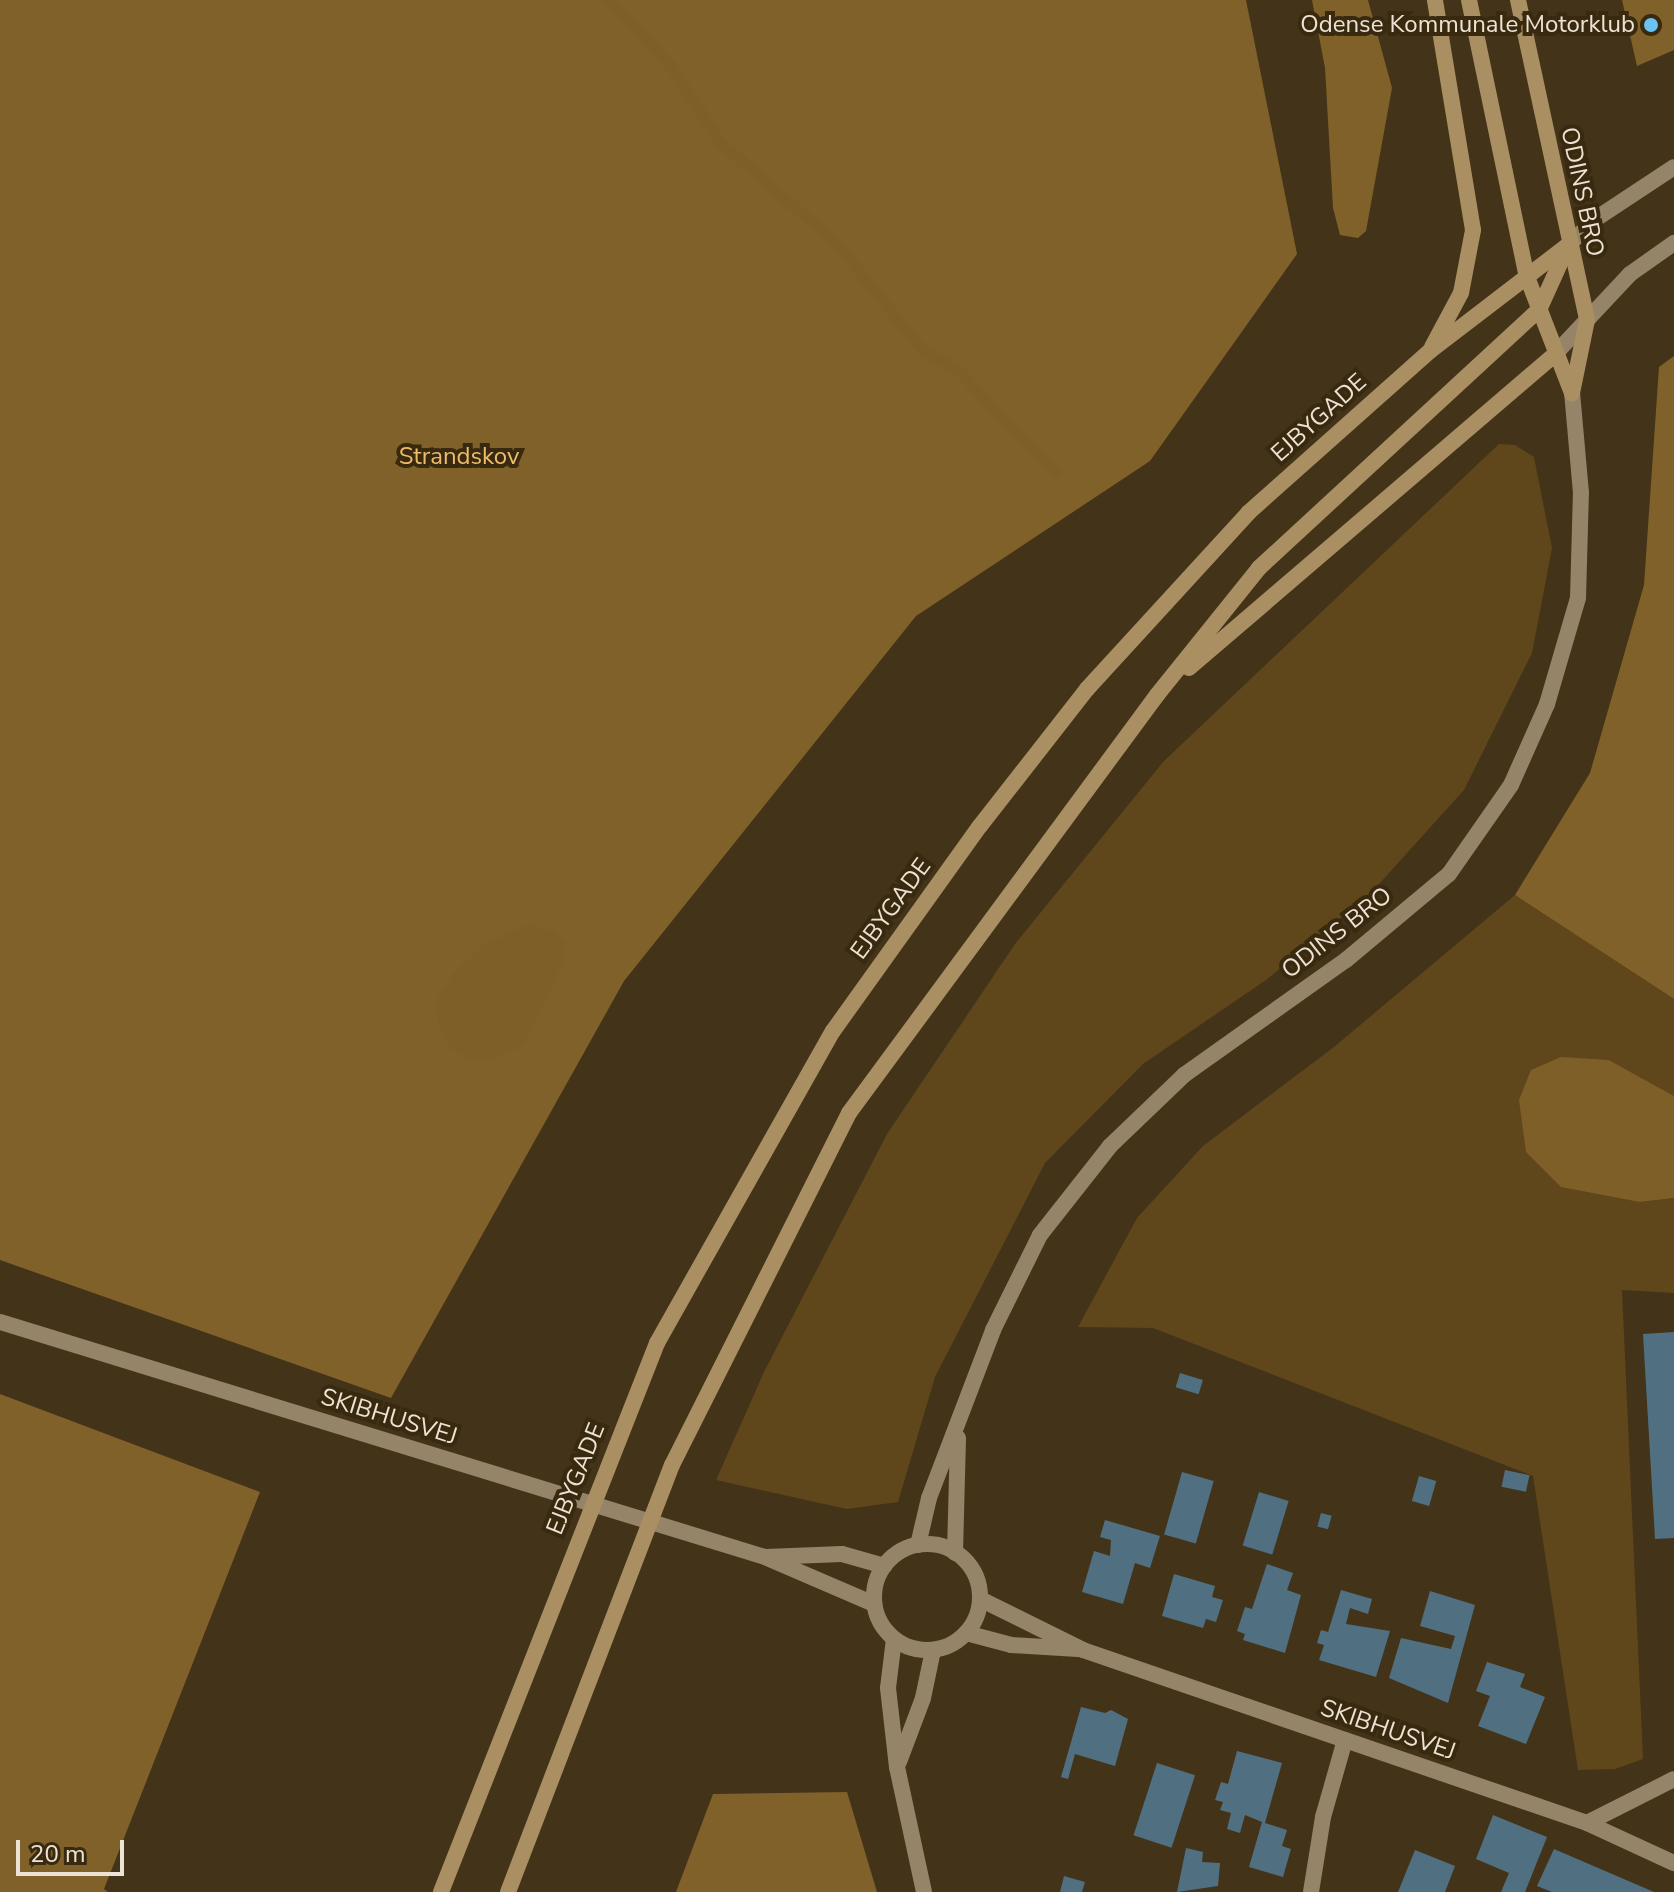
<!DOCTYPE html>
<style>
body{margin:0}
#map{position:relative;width:1674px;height:1892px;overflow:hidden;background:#433319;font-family:"Nunito Sans",sans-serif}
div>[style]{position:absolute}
.green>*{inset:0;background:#60461b}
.forest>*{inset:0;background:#81612a}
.water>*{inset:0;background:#7f5f28}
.stream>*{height:11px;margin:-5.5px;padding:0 5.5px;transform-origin:5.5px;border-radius:5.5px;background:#7f5f28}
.building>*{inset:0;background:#507082;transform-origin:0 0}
.minor>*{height:16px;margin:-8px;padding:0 8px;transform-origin:8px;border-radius:8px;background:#968468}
.tertiary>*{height:16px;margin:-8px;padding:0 8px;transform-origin:8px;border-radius:8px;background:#968468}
.tertiary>.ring{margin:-8px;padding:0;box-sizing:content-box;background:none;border:16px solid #968468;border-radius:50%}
.secondary>*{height:16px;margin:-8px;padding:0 8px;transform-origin:8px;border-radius:8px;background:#aa8f62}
.dots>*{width:22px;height:22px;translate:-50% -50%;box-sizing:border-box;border:4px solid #38290f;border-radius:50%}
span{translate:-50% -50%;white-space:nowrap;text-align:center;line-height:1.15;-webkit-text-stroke:8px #38290f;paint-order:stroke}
.poi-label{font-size:24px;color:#ede3d4}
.right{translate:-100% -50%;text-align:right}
.street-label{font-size:24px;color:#ede3d4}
.park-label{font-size:24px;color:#edbc6d}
.scale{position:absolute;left:16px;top:1840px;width:108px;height:36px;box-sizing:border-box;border:4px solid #ede3d4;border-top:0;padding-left:10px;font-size:24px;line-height:28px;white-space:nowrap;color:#ede3d4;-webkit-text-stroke:6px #38290f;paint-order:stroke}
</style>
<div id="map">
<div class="green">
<div style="clip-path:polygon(1499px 444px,1515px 445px,1534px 457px,1552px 548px,1532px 653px,1464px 790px,1370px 894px,1266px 980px,1143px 1064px,1045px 1163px,935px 1377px,898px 1502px,847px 1509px,716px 1480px,764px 1372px,887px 1134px,1015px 944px,1164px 761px)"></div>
<div style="clip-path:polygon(1515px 895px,1674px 999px,1674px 1096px,1609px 1060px,1640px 1202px,1674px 1198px,1674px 1293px,1622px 1290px,1643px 1759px,1615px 1769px,1578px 1770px,1533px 1476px,1153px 1328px,1078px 1327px,1137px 1218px,1203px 1146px,1334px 1047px)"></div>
</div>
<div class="forest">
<div style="clip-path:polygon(0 0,1246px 0,1297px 254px,1150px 461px,916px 616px,624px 981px,391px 1398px,0 1260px)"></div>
<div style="clip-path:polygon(1312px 0,1368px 0,1392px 88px,1366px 231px,1358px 238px,1340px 235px,1333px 208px,1325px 68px)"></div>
<div style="clip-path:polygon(1622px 0,1674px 0,1674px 50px,1637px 66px)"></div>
<div style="clip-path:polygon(1674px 356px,1674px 999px,1515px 895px,1590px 773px,1644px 585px,1659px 367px)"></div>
<div style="clip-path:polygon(0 1394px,260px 1492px,104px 1889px,108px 1892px,0 1892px)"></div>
<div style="clip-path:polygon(847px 1792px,877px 1892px,676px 1892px,713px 1794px)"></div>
</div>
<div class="water">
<div style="clip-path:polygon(530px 924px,555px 932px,564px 942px,564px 960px,523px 1046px,494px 1059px,469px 1060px,449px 1047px,437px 1019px,436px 1001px,454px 973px,485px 944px)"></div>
<div style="clip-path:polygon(1561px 1057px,1609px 1060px,1674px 1096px,1674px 1198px,1640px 1202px,1561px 1187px,1526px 1152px,1519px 1100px,1531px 1070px)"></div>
</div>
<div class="stream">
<div style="left:607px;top:0;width:91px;rotate:45.9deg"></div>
<div style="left:670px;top:65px;width:92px;rotate:57deg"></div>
<div style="left:720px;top:142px;width:155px;rotate:41.1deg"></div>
<div style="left:837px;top:244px;width:137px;rotate:51.2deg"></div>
<div style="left:923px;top:351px;width:38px;rotate:28deg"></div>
<div style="left:957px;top:369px;width:143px;rotate:46.7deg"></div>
</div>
<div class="building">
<div style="clip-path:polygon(1674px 1332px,1674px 1538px,1655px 1539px,1643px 1334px)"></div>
<div style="left:1180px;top:1373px;width:24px;height:15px;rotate:17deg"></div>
<div style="left:1505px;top:1470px;width:25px;height:17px;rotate:12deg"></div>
<div style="left:1182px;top:1472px;width:33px;height:65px;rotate:16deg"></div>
<div style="left:1419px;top:1476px;width:18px;height:26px;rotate:16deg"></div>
<div style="left:1259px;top:1492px;width:31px;height:56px;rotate:17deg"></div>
<div style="left:1321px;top:1513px;width:11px;height:14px;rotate:15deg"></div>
<div style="clip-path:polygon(1105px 1520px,1160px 1536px,1150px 1568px,1135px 1563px,1123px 1604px,1082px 1592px,1094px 1551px,1110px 1556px,1111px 1540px,1100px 1537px)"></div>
<div style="clip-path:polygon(1267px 1564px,1293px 1573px,1287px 1590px,1301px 1595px,1285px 1653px,1243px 1640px,1245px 1634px,1237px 1631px,1245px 1607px,1252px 1609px)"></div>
<div style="clip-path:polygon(1174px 1574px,1215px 1586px,1212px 1597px,1223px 1600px,1216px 1622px,1206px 1619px,1203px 1628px,1162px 1616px)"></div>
<div style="clip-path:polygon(1341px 1590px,1372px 1599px,1368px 1614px,1350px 1608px,1346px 1624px,1390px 1631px,1376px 1677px,1319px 1660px,1324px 1645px,1317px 1643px,1321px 1630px,1328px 1632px)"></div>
<div style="clip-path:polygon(1430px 1591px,1475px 1605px,1448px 1703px,1389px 1678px,1401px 1638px,1451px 1649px,1455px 1636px,1420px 1626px)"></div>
<div style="clip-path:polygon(1487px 1662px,1525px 1674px,1520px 1687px,1545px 1697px,1526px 1744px,1478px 1726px,1490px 1696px,1476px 1691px)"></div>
<div style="clip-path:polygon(1081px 1707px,1105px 1713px,1111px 1710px,1128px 1719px,1115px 1766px,1075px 1754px,1068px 1779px,1061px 1777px)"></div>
<div style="clip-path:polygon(1237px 1751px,1282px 1763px,1265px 1823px,1287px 1830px,1282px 1846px,1291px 1849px,1283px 1877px,1249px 1867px,1262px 1822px,1245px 1815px,1240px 1833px,1227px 1829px,1231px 1813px,1220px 1810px,1223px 1802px,1215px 1800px,1221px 1782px,1228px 1784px)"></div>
<div style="left:1157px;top:1763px;width:40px;height:76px;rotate:18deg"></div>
<div style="clip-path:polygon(1493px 1815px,1547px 1837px,1525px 1892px,1501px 1892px,1509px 1873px,1476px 1859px)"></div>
<div style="clip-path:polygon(1186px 1848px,1203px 1852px,1202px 1862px,1220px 1863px,1218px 1886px,1177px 1892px)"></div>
<div style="clip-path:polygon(1554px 1849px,1654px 1892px,1552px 1892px,1537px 1886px)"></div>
<div style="clip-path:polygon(1415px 1850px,1455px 1866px,1445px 1892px,1398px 1892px)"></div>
<div style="clip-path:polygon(1064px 1876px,1085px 1882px,1082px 1892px,1060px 1892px)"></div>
</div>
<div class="minor">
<div style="left:980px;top:1599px;width:115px;rotate:26.3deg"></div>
<div style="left:1083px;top:1650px;width:533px;rotate:18.94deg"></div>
<div style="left:1587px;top:1823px;width:96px;rotate:24.7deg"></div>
<div style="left:966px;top:1633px;width:47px;rotate:14.9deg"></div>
<div style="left:1011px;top:1645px;width:67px;rotate:3.4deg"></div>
<div style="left:894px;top:1639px;width:49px;rotate:97deg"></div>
<div style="left:888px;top:1688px;width:80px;rotate:83.5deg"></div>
<div style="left:897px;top:1767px;width:128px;rotate:77.8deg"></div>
<div style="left:899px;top:1762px;width:68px;rotate:-69.4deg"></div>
<div style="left:923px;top:1698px;width:49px;rotate:-78.2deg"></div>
<div style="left:1587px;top:1823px;width:97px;rotate:-26.8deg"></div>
<div style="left:1311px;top:1892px;width:76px;rotate:-80.9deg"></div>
<div style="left:1323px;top:1817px;width:80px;rotate:-74.1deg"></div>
</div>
<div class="tertiary">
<div style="left:1567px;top:246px;width:41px;rotate:-43deg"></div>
<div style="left:1597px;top:218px;width:92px;rotate:-33.5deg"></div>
<div style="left:1555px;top:354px;width:110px;rotate:-46.8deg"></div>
<div style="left:1630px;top:274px;width:54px;rotate:-35.2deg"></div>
<div style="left:0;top:1322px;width:800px;rotate:17.08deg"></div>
<div style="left:765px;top:1557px;width:119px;rotate:23.3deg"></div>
<div class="ring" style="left:874px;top:1544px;width:90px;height:90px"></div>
<div style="left:918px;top:1545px;width:48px;rotate:-76.8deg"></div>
<div style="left:929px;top:1498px;width:180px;rotate:-69.1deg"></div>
<div style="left:993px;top:1330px;width:106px;rotate:-63.7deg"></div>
<div style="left:1040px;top:1235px;width:113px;rotate:-51.8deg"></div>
<div style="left:1110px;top:1146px;width:103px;rotate:-43.8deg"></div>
<div style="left:1184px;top:1075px;width:199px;rotate:-35.4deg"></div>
<div style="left:1346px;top:960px;width:134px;rotate:-39.9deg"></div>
<div style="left:1449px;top:874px;width:108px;rotate:-55.1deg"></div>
<div style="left:1511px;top:785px;width:89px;rotate:-66deg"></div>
<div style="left:1547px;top:704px;width:110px;rotate:-73.7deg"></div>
<div style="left:1578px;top:598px;width:105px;rotate:-88.4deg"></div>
<div style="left:1581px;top:493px;width:100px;rotate:-95.1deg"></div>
<div style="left:955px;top:1553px;width:115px;rotate:-88.5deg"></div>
<div style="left:766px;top:1557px;width:76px;rotate:-2.3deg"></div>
<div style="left:842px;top:1554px;width:44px;rotate:15.9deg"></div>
</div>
<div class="secondary">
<div style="left:1469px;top:0;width:283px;rotate:78.2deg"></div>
<div style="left:1527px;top:277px;width:124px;rotate:68.8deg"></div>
<div style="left:1518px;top:0;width:327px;rotate:77.8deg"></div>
<div style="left:1587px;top:320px;width:75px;rotate:101.6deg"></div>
<div style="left:1432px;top:347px;width:61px;rotate:-61.8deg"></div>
<div style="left:1461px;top:293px;width:64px;rotate:-79.2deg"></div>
<div style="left:1473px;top:230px;width:233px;rotate:-99.4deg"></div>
<div style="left:1189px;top:668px;width:482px;rotate:-40.6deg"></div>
<div style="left:441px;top:1892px;width:590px;rotate:-68.52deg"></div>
<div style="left:657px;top:1343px;width:358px;rotate:-60.6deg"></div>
<div style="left:833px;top:1031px;width:252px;rotate:-54.4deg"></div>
<div style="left:980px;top:826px;width:174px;rotate:-52deg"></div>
<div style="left:1087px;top:689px;width:239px;rotate:-47.5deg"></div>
<div style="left:1248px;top:513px;width:244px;rotate:-41.7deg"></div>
<div style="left:1430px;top:351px;width:173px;rotate:-37.5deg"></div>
<div style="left:508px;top:1892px;width:457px;rotate:-69deg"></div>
<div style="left:672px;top:1465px;width:394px;rotate:-63.3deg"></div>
<div style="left:849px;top:1113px;width:519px;rotate:-53.62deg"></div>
<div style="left:1157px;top:695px;width:163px;rotate:-51.2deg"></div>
<div style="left:1259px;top:568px;width:381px;rotate:-42.7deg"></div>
<div style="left:1539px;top:310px;width:68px;rotate:-65.7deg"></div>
</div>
<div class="dots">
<div style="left:1651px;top:25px;background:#6ac3f1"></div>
</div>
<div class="poi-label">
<span class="right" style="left:1635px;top:25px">Odense Kommunale Motorklub</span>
</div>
<div class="street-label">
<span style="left:1582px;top:192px;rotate:78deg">ODINS BRO</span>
<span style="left:1319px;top:418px;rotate:-42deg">EJBYGADE</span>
<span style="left:891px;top:909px;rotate:-54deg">EJBYGADE</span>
<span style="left:1337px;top:933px;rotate:-38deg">ODINS BRO</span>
<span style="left:389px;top:1417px;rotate:17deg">SKIBHUSVEJ</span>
<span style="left:576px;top:1479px;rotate:-68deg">EJBYGADE</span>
<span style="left:1388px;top:1730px;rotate:19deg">SKIBHUSVEJ</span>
</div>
<div class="park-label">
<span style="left:459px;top:457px">Strandskov</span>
</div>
<div class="scale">20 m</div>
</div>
